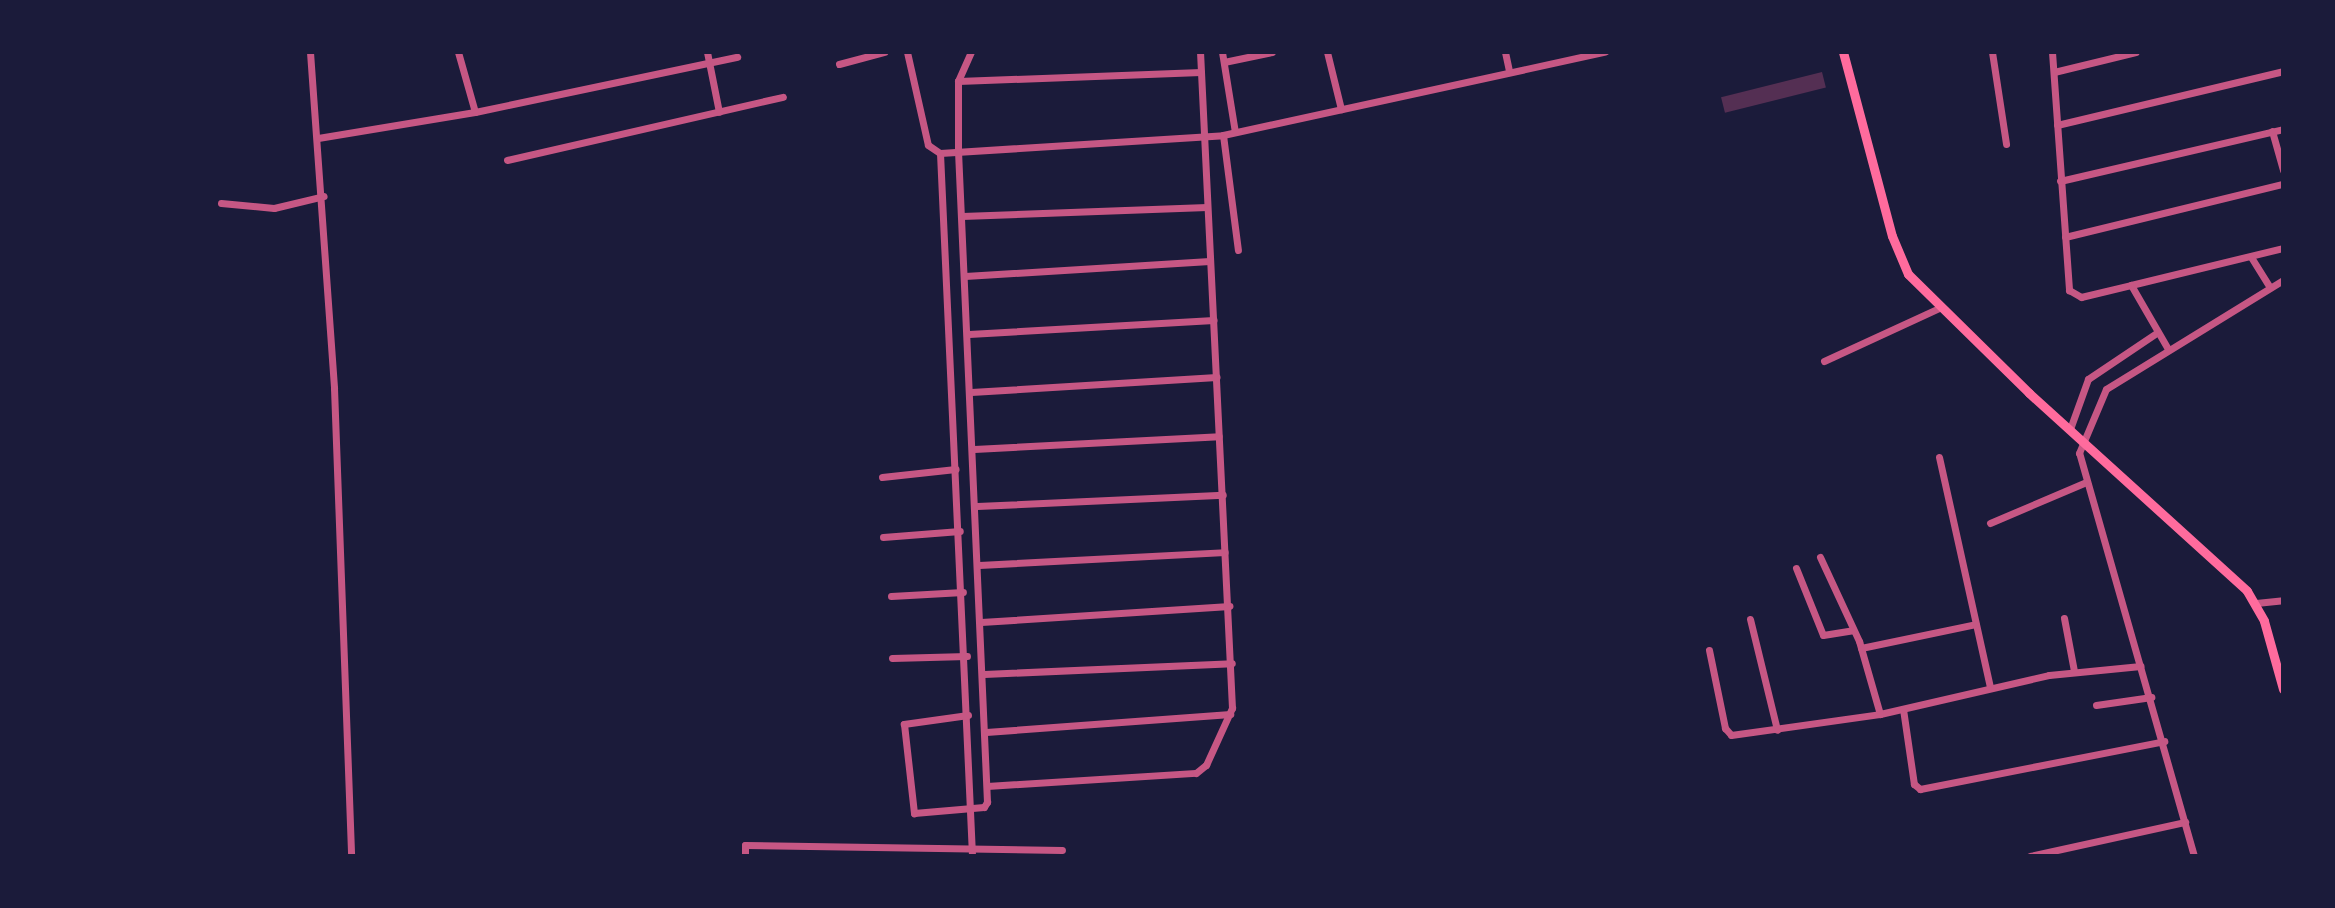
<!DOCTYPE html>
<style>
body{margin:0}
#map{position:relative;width:2335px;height:908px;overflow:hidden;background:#1b1b3a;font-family:Manrope,sans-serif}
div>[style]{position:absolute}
.building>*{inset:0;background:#542f53;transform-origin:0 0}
.minor>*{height:7px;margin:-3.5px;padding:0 3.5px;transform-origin:3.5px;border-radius:3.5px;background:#c65784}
.secondary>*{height:9px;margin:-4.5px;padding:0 4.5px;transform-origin:4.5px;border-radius:4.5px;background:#ff6b9d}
span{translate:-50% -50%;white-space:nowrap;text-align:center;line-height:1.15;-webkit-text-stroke:6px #1b1b3a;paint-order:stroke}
.frame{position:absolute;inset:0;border:54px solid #1b1b3a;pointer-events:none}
</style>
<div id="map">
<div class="building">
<div style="left:1822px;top:72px;width:16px;height:104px;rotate:76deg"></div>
</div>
<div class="minor">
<div style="left:310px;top:52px;width:337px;rotate:85.9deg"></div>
<div style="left:334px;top:388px;width:468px;rotate:87.9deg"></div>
<div style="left:458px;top:52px;width:62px;rotate:74.2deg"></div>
<div style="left:707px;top:52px;width:61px;rotate:78.7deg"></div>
<div style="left:907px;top:52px;width:95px;rotate:77.3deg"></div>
<div style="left:928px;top:145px;width:14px;rotate:34deg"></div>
<div style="left:1222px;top:52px;width:81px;rotate:80.8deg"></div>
<div style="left:1327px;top:52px;width:59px;rotate:76.2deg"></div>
<div style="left:1505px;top:52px;width:19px;rotate:78deg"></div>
<div style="left:1992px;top:52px;width:93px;rotate:81.3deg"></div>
<div style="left:2052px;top:52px;width:239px;rotate:85.9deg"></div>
<div style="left:2069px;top:290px;width:14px;rotate:30deg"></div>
<div style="left:2081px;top:297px;width:51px;rotate:-13.5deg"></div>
<div style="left:2131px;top:285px;width:74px;rotate:60deg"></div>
<div style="left:1224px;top:62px;width:49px;rotate:-11.8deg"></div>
<div style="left:839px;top:64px;width:47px;rotate:-14.9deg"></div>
<div style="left:2054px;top:72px;width:84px;rotate:-13.7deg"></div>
<div style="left:958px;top:81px;width:243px;rotate:-2.1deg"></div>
<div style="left:2057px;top:125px;width:232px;rotate:-13.4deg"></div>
<div style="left:2272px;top:131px;width:41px;rotate:74.2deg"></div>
<div style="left:1223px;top:135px;width:116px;rotate:82.6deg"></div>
<div style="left:318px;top:138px;width:159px;rotate:-9.4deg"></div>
<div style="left:475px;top:112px;width:268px;rotate:-11.9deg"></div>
<div style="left:940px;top:153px;width:704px;rotate:87.39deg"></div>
<div style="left:940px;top:153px;width:284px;rotate:-3.6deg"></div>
<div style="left:1223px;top:135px;width:391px;rotate:-12.3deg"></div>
<div style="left:507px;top:160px;width:283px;rotate:-12.9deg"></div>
<div style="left:2060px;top:181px;width:229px;rotate:-13.1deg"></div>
<div style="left:221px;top:203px;width:53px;rotate:5.4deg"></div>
<div style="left:274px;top:208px;width:51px;rotate:-13.5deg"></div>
<div style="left:962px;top:216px;width:245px;rotate:-2.1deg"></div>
<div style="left:2065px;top:237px;width:224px;rotate:-13.7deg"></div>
<div style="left:2251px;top:257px;width:36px;rotate:58deg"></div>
<div style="left:965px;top:276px;width:245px;rotate:-3.5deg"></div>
<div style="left:2131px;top:285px;width:156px;rotate:-13.7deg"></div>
<div style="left:969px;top:334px;width:245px;rotate:-3.3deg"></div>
<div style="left:1824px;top:361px;width:127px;rotate:-24.7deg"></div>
<div style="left:971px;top:392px;width:246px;rotate:-3.5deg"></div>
<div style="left:2070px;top:429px;width:53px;rotate:-70.2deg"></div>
<div style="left:2088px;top:379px;width:84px;rotate:-33.9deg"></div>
<div style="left:974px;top:449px;width:245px;rotate:-3deg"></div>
<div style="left:1939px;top:457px;width:236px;rotate:77.5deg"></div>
<div style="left:882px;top:477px;width:74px;rotate:-6.2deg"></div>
<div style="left:977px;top:506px;width:246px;rotate:-2.6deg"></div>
<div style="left:1990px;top:523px;width:104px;rotate:-23.1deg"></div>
<div style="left:883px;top:537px;width:77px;rotate:-4.5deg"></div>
<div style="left:1820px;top:557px;width:93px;rotate:65.1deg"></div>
<div style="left:1859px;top:641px;width:76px;rotate:74deg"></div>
<div style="left:979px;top:565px;width:246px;rotate:-3deg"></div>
<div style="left:1796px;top:568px;width:72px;rotate:68.1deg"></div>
<div style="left:1823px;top:635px;width:30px;rotate:-9deg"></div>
<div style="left:891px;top:596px;width:72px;rotate:-3.2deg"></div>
<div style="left:2256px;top:603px;width:27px;rotate:-6deg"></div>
<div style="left:2064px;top:618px;width:54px;rotate:79.3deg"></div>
<div style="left:1750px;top:619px;width:114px;rotate:76.3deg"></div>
<div style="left:981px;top:622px;width:249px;rotate:-3.7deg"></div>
<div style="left:1861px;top:648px;width:117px;rotate:-11.8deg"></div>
<div style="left:1709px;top:650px;width:80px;rotate:78.4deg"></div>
<div style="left:1725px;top:728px;width:9px;rotate:49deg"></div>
<div style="left:1731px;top:735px;width:150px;rotate:-8deg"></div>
<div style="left:1880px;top:714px;width:173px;rotate:-13deg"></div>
<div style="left:2049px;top:675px;width:92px;rotate:-5.6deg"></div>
<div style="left:892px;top:658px;width:75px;rotate:-1.5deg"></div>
<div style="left:984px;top:674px;width:248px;rotate:-2.5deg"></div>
<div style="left:2096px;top:705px;width:56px;rotate:-8.3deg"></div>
<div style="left:1903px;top:709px;width:76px;rotate:81.7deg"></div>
<div style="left:1914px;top:784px;width:8px;rotate:40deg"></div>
<div style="left:1920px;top:789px;width:249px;rotate:-11.1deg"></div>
<div style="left:968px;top:715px;width:65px;rotate:172deg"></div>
<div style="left:904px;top:724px;width:90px;rotate:83.6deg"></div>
<div style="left:914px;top:813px;width:70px;rotate:-4.9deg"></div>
<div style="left:984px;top:807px;width:6px;rotate:-59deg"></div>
<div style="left:987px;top:802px;width:652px;rotate:-92.55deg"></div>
<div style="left:958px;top:151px;width:70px;rotate:-90deg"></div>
<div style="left:958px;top:81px;width:32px;rotate:-66deg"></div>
<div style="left:986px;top:732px;width:245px;rotate:-4.2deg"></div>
<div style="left:987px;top:786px;width:209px;rotate:-3.6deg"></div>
<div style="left:1196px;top:773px;width:13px;rotate:-39deg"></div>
<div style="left:1206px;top:765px;width:63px;rotate:-65.5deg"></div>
<div style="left:1232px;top:708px;width:657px;rotate:-92.79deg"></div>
<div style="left:745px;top:856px;width:11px;rotate:-90deg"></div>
<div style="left:745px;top:845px;width:317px;rotate:0.9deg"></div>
<div style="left:2030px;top:856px;width:159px;rotate:-12.4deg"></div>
<div style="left:2194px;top:856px;width:419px;rotate:-105.9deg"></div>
<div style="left:2079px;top:453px;width:69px;rotate:-67.1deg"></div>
<div style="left:2106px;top:389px;width:208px;rotate:-31.6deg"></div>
</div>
<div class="secondary">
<div style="left:1843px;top:52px;width:190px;rotate:75.1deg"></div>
<div style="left:1892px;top:236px;width:41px;rotate:67.2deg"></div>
<div style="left:1908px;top:274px;width:170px;rotate:44.5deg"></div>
<div style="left:2029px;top:393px;width:294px;rotate:42.2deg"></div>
<div style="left:2247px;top:591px;width:34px;rotate:60deg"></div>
<div style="left:2264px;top:621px;width:71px;rotate:74.4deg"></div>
</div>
<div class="frame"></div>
</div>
